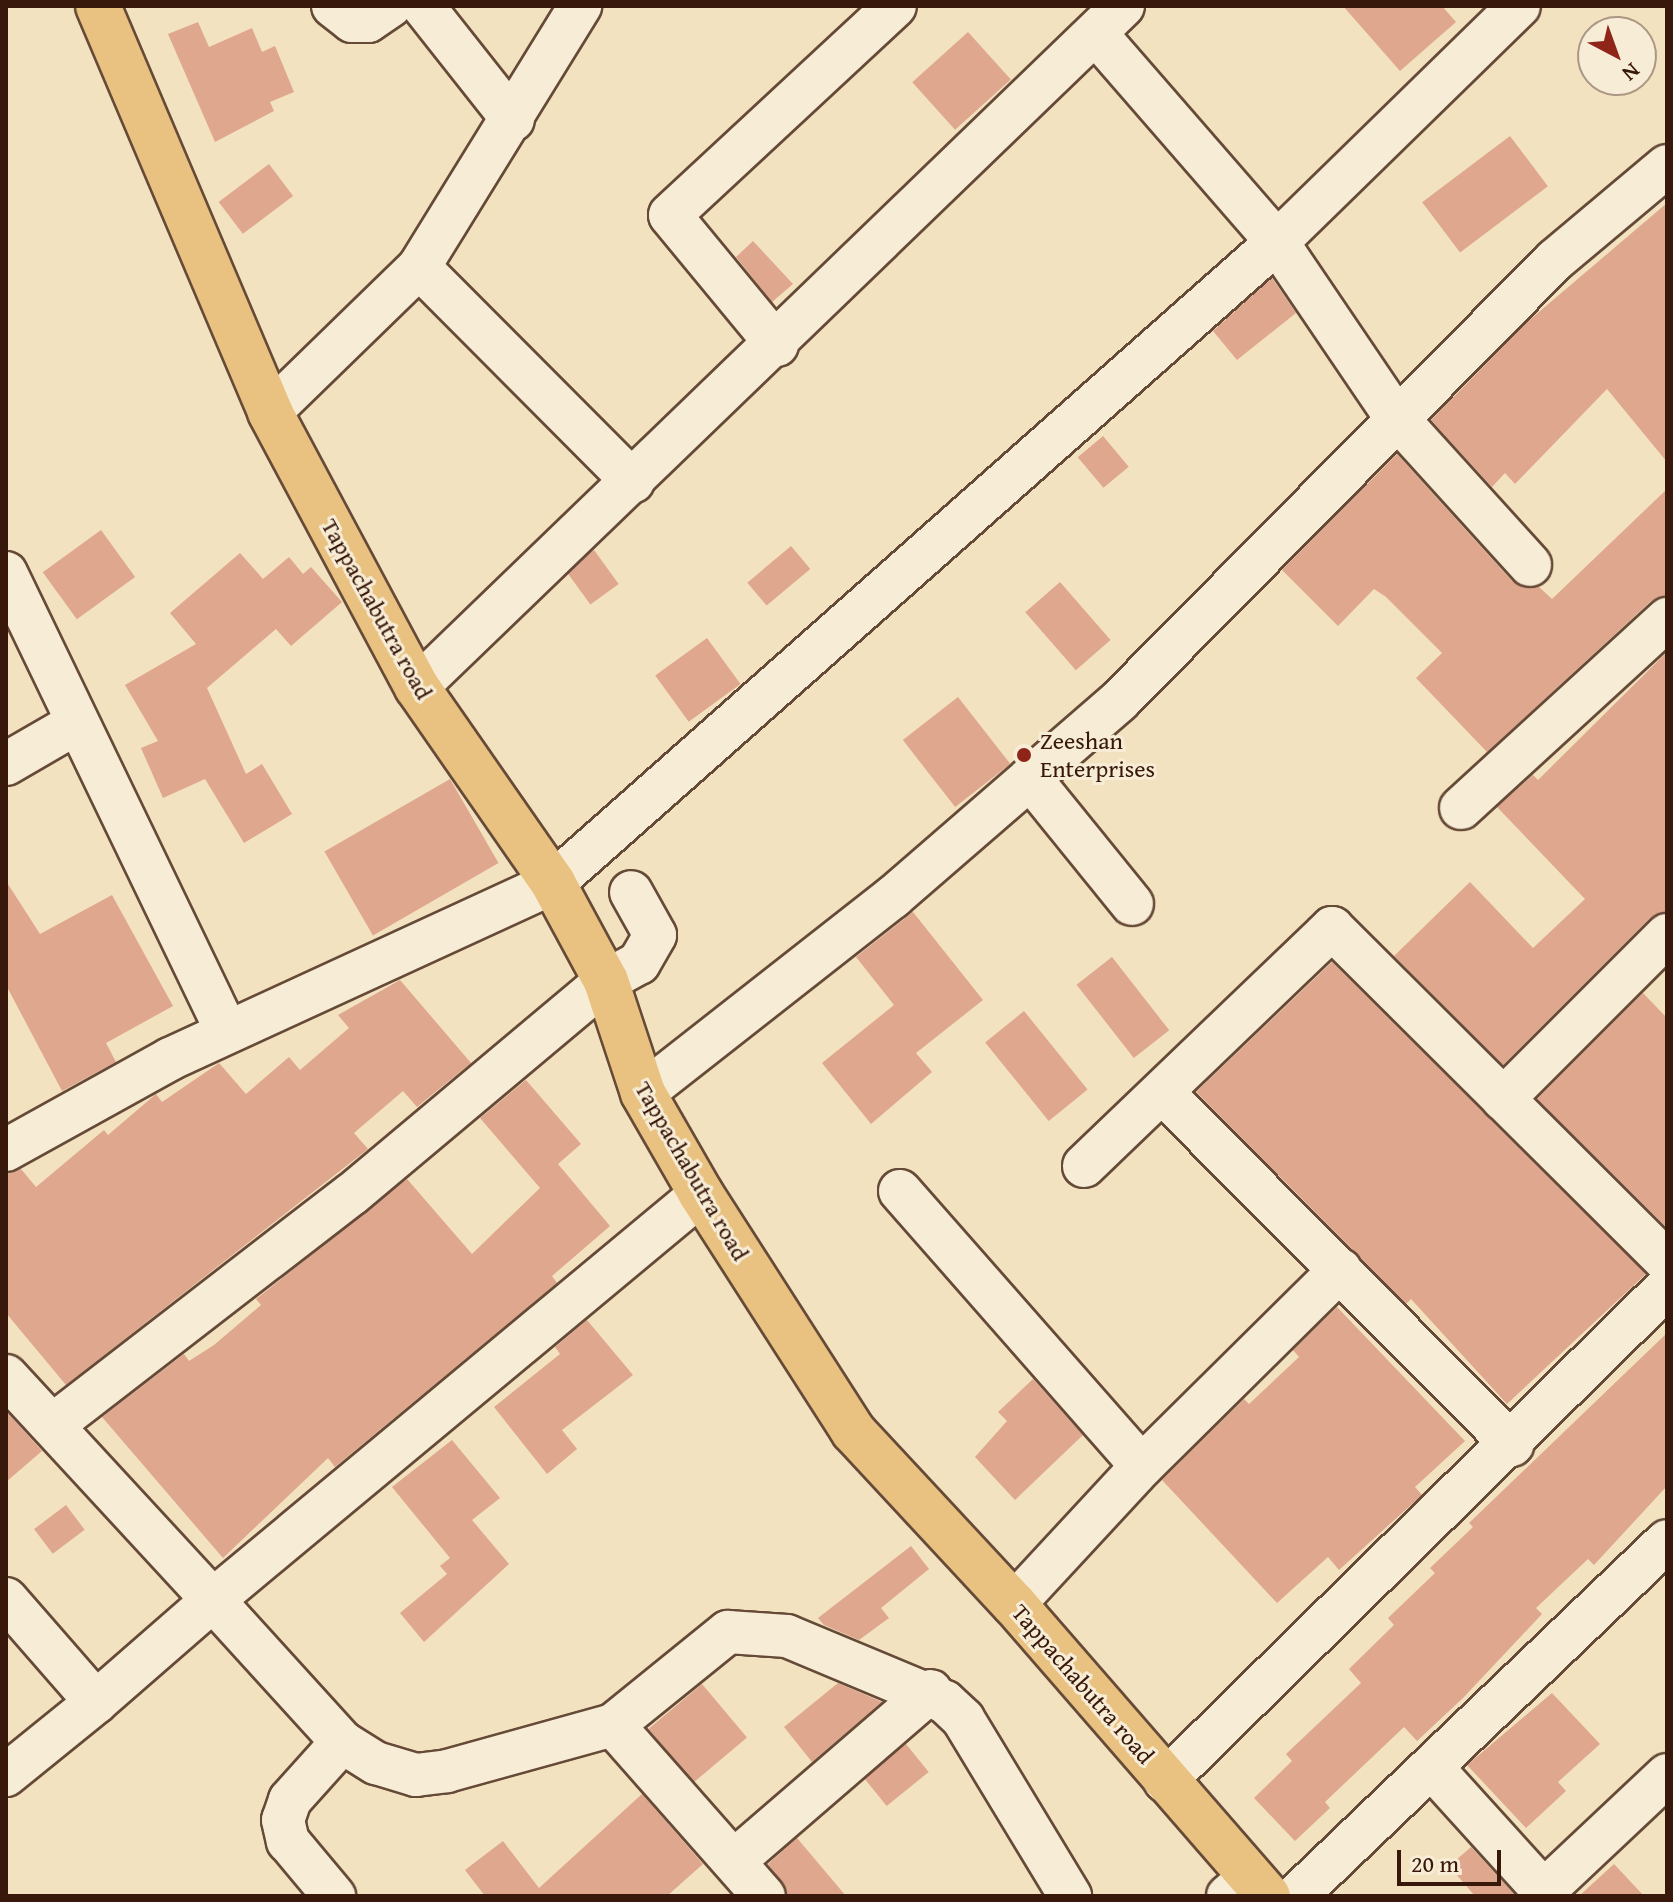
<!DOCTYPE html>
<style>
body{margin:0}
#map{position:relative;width:1673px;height:1902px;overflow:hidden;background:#f2e2bf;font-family:"Gentium Book Plus",serif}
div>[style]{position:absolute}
.building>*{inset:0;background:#e0a78f;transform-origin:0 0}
.roads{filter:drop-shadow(2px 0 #664a38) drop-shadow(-2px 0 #664a38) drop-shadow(0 2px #664a38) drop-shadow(0 -2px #664a38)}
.minor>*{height:42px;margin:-21px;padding:0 21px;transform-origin:21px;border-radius:21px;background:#f7ecd5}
.major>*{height:44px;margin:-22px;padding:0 22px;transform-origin:22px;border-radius:22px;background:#e9c180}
.dots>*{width:22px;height:22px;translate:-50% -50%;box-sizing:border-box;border:4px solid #f7ecd5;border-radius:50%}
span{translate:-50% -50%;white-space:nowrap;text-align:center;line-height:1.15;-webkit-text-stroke:6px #f7ecd5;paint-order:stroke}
.street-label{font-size:24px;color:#38180b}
.poi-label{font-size:24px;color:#38180b}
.left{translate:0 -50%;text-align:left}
.frame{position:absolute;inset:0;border:8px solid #38180b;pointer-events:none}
.north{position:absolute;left:1577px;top:16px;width:80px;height:80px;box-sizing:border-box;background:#f7ecd5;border:2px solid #ab9784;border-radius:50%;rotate:139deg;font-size:22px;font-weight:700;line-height:32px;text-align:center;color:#38180b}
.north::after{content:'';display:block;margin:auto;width:28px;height:36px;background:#8f2418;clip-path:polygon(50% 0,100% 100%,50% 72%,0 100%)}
.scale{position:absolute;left:1397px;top:1850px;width:104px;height:36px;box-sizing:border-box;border:4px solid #38180b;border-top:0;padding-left:10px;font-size:24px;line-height:28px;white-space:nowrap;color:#38180b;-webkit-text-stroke:6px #f7ecd5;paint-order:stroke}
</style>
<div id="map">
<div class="building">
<div style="clip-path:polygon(1343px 6px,1442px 6px,1456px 22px,1400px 71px)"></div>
<div style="clip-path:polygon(198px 22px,209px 47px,252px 28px,262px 52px,275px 46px,294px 92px,270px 102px,274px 111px,215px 142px,168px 34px)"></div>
<div style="left:968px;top:32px;width:64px;height:75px;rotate:48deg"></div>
<div style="left:1510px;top:136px;width:63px;height:110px;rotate:53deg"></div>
<div style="left:269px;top:164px;width:40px;height:63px;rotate:53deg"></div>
<div style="clip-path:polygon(1667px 203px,1667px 462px,1607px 389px,1515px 484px,1505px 473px,1492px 487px,1431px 420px,1526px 323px)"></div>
<div style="clip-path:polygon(753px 241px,793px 284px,772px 302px,736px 257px)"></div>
<div style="clip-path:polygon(1272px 278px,1296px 313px,1237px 360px,1213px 331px)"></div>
<div style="left:1103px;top:436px;width:40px;height:33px;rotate:50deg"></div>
<div style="clip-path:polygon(1397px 454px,1512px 581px,1539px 587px,1552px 599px,1667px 489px,1667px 596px,1651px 601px,1487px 752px,1416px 678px,1442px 653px,1386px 597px,1374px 589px,1338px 626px,1282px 570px)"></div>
<div style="left:101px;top:530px;width:58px;height:72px;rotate:54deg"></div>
<div style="left:791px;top:546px;width:30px;height:57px;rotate:50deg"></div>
<div style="left:594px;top:550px;width:42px;height:35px;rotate:54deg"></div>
<div style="clip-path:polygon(240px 553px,263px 579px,289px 557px,303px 574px,311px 567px,342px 602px,291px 646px,276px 629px,207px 688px,246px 774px,262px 764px,292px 814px,244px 843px,205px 779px,163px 798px,141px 748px,158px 741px,125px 685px,196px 644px,170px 613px)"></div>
<div style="left:1060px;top:582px;width:77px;height:46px;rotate:49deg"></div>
<div style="left:707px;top:638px;width:57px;height:64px;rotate:54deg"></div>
<div style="clip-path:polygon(1667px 652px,1667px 912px,1650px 918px,1503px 1065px,1394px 956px,1470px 882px,1533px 948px,1585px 899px,1497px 807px,1533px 775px,1538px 780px)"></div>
<div style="left:958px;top:697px;width:85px;height:70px;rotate:52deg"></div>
<div style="left:450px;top:779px;width:97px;height:145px;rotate:60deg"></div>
<div style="clip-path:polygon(6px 881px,40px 934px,112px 895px,173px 1006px,106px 1043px,116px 1062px,62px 1091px,6px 985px)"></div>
<div style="clip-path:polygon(913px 912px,983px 1000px,916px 1053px,932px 1072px,871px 1124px,822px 1063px,894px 1005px,856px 957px)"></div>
<div style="left:1112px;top:957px;width:93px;height:45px;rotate:52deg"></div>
<div style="clip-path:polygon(1332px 962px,1646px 1274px,1507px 1404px,1411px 1299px,1406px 1304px,1196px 1092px)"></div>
<div style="clip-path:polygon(400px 980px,471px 1063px,417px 1107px,403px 1091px,354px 1133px,368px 1149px,66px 1385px,6px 1313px,6px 1174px,21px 1169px,36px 1187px,104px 1130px,108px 1135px,156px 1094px,162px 1102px,219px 1063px,246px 1094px,289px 1057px,300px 1070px,349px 1028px,338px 1015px)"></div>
<div style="clip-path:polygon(1643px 993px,1667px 1018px,1667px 1228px,1537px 1099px)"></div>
<div style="left:1024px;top:1011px;width:101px;height:50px;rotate:51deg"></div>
<div style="clip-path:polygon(526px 1080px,581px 1144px,558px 1164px,610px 1226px,552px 1276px,557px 1283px,335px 1467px,328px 1458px,223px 1558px,102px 1417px,184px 1354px,189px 1361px,214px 1345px,261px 1305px,256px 1299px,407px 1179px,472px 1254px,540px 1188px,480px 1118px)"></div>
<div style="clip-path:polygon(1337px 1307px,1465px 1441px,1415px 1487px,1422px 1495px,1339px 1570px,1328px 1557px,1277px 1603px,1162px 1480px,1244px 1399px,1249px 1404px,1299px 1357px,1293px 1350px)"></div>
<div style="clip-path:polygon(587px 1320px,633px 1375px,562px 1430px,577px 1449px,547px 1474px,494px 1407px,560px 1354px,555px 1347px)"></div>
<div style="clip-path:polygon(1667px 1333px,1667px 1486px,1594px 1565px,1588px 1559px,1536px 1608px,1542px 1614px,1463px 1698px,1417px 1741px,1404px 1727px,1325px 1802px,1330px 1808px,1295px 1841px,1254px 1798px,1292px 1761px,1286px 1754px,1361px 1683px,1349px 1669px,1394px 1625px,1388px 1618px,1435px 1573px,1430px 1568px,1473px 1527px,1469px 1523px)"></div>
<div style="clip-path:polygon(1033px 1379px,1083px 1435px,1015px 1500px,975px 1457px,1007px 1421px,998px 1412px)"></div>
<div style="clip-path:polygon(6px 1411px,42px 1451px,6px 1482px)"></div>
<div style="clip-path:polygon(452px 1440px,500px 1498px,472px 1520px,509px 1564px,424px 1642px,400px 1613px,447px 1574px,440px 1566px,450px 1558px,392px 1487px)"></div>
<div style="left:66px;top:1505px;width:31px;height:40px;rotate:53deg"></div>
<div style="clip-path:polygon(911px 1546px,929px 1569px,881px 1608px,889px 1618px,859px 1640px,824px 1625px,818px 1618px)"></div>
<div style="clip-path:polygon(838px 1683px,882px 1702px,812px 1762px,784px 1727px)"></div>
<div style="left:702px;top:1684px;width:70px;height:70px;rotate:50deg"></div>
<div style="clip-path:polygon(1552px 1693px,1600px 1744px,1558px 1782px,1566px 1791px,1526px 1828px,1467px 1765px)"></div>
<div style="left:906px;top:1744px;width:36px;height:54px;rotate:51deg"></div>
<div style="clip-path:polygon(642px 1794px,703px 1864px,667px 1896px,485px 1896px,465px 1870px,503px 1841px,539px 1888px)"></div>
<div style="clip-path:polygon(797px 1838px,846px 1896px,787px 1896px,768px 1864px)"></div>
<div style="clip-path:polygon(1471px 1847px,1516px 1896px,1475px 1896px,1449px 1866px)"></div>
<div style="clip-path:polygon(1614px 1864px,1644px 1896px,1579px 1896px)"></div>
</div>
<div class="roads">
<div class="minor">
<div style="left:333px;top:6px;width:24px;rotate:38deg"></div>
<div style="left:352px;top:21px;width:16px"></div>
<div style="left:368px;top:21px;width:27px;rotate:-34deg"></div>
<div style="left:423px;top:6px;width:145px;rotate:51.7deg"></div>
<div style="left:1097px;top:35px;width:274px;rotate:49deg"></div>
<div style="left:1277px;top:242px;width:210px;rotate:55.9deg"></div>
<div style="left:1395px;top:416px;width:201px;rotate:47.8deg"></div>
<div style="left:419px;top:267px;width:303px;rotate:45.1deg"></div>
<div style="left:777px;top:345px;width:168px;rotate:-129.5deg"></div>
<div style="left:670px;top:215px;width:307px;rotate:-42.9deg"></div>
<div style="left:270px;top:412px;width:208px;rotate:-44.2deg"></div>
<div style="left:419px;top:267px;width:307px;rotate:-58.3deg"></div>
<div style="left:6px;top:573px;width:509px;rotate:64.29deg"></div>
<div style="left:417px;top:687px;width:981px;rotate:-43.97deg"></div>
<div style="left:6px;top:764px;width:80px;rotate:-30.1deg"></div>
<div style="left:1030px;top:778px;width:162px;rotate:51deg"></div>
<div style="left:1461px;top:808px;width:280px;rotate:-42.5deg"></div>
<div style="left:643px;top:1093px;width:318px;rotate:-38.1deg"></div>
<div style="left:893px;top:897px;width:299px;rotate:-40.9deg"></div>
<div style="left:1119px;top:701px;width:620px;rotate:-45.33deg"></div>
<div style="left:1555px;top:260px;width:146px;rotate:-40deg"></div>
<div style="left:1165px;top:1095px;width:493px;rotate:45.2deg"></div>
<div style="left:1503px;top:1099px;width:232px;rotate:-45deg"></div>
<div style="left:6px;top:1150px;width:188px;rotate:-29deg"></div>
<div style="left:170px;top:1059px;width:422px;rotate:-24.7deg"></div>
<div style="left:553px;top:883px;width:967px;rotate:-41.52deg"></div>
<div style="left:1277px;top:242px;width:338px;rotate:-44.3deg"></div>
<div style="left:1084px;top:1166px;width:344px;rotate:-43.8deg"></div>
<div style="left:1332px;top:928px;width:473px;rotate:44.9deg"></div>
<div style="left:900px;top:1191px;width:366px;rotate:48.7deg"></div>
<div style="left:1142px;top:1466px;width:279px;rotate:-44.7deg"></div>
<div style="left:6px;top:1376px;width:305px;rotate:47.3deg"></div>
<div style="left:213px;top:1600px;width:635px;rotate:-39.76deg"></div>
<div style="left:54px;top:1424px;width:376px;rotate:-37.7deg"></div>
<div style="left:352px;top:1194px;width:331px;rotate:-40deg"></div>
<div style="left:606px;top:981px;width:38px;rotate:-29deg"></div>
<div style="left:639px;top:963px;width:32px;rotate:-60deg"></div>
<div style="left:655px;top:935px;width:49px;rotate:-119.2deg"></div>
<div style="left:6px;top:1599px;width:137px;rotate:48.9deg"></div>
<div style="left:96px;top:1702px;width:155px;rotate:-41.1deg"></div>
<div style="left:213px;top:1600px;width:192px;rotate:47.7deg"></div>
<div style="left:342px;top:1742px;width:78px;rotate:131.9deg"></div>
<div style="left:290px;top:1800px;width:21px;rotate:109deg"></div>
<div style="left:283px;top:1820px;width:22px;rotate:77deg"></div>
<div style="left:288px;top:1841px;width:72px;rotate:50.1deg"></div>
<div style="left:1014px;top:1604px;width:188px;rotate:-47.2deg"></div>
<div style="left:613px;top:1725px;width:228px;rotate:48.6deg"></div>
<div style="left:342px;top:1742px;width:40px;rotate:32deg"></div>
<div style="left:376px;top:1763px;width:42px;rotate:16.7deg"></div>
<div style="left:416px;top:1775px;width:31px;rotate:-7deg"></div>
<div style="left:447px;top:1771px;width:172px;rotate:-15.5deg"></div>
<div style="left:613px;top:1725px;width:148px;rotate:-39deg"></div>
<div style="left:728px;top:1632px;width:59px;rotate:3.9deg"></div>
<div style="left:787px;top:1636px;width:171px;rotate:22.7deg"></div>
<div style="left:945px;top:1702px;width:25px;rotate:43deg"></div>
<div style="left:963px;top:1719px;width:207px;rotate:58.8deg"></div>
<div style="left:1433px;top:1769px;width:171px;rotate:47.8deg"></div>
<div style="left:6px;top:1775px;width:116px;rotate:-39deg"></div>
<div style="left:1165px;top:1781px;width:704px;rotate:-44.54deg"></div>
<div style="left:734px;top:1861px;width:260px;rotate:-40.8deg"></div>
<div style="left:1544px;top:1891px;width:169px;rotate:-43.3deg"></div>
<div style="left:1228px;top:1896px;width:30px;rotate:-40deg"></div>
<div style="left:1296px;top:1896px;width:513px;rotate:-43.74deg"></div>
</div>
<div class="major">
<div style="left:98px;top:6px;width:441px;rotate:67deg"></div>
<div style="left:270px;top:412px;width:312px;rotate:61.9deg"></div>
<div style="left:417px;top:687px;width:239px;rotate:55.2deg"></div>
<div style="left:553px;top:883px;width:111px;rotate:61.6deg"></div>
<div style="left:606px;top:981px;width:118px;rotate:71.7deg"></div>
<div style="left:643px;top:1093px;width:116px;rotate:60.1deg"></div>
<div style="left:701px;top:1194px;width:282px;rotate:57.3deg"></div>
<div style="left:853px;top:1431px;width:236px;rotate:47.1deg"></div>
<div style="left:1014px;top:1604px;width:387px;rotate:49deg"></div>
</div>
</div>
<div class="dots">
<div style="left:1024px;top:755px;background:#8f2418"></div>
</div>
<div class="street-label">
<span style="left:377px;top:609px;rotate:61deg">Tappachabutra road</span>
<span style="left:692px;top:1171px;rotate:60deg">Tappachabutra road</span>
<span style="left:1083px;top:1684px;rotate:49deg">Tappachabutra road</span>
</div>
<div class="poi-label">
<span class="left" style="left:1040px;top:755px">Zeeshan<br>Enterprises</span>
</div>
<div class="frame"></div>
<div class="north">N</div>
<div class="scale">20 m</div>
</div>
